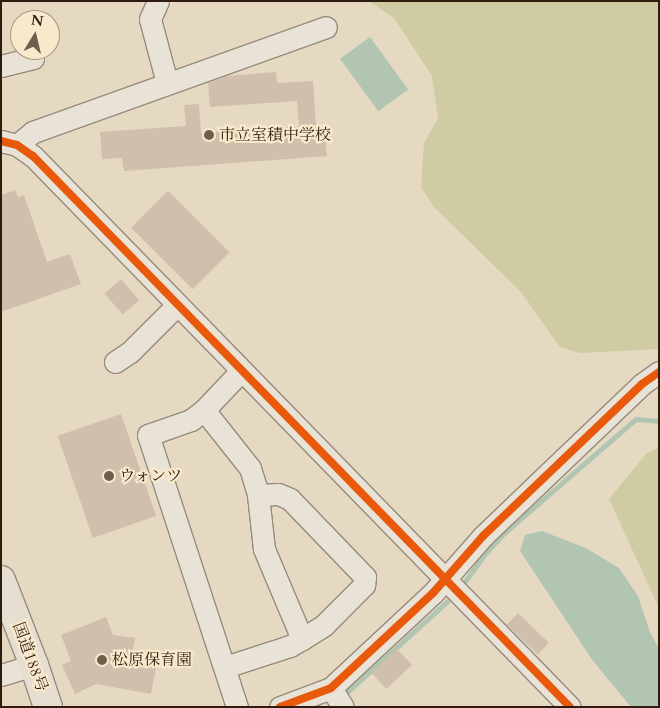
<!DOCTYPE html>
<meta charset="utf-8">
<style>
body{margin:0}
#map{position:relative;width:660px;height:708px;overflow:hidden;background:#e6d9c1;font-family:Cardo,"Noto Serif JP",serif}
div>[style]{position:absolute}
.green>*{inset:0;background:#cfcba3}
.water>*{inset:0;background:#b2c5b3;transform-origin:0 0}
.stream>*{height:4.5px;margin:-2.25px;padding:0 2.25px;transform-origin:2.25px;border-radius:2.25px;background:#b2c5b3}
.building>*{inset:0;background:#d0bfad;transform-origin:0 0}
.roads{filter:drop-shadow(1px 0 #968b7d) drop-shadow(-1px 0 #968b7d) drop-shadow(0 1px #968b7d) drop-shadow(0 -1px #968b7d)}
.minor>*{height:21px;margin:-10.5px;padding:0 10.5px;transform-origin:10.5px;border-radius:10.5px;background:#e9e3d7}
.highway>*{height:28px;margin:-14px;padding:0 14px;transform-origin:14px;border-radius:14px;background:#e6ded0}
.cycleway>*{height:8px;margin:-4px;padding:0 4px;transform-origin:4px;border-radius:4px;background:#e8590c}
.dots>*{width:14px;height:14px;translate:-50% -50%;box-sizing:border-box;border:2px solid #f8e9cd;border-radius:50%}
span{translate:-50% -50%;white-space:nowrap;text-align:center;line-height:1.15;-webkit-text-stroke:4.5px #f8e9cd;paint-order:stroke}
.poi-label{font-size:16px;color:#301b0f}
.left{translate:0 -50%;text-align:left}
.street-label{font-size:16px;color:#301b0f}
.frame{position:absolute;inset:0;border:2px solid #301b0f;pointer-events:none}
.north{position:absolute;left:10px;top:10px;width:50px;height:50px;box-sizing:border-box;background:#f8e9cd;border:1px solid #a89781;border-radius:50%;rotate:9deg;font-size:14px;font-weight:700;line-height:20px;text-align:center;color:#301b0f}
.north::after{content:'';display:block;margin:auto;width:18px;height:22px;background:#705e4d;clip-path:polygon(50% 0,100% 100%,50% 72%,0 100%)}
</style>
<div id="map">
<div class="green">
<div style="clip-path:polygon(369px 1px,659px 1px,659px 349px,580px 353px,560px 347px,521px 292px,434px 207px,421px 187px,424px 143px,438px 118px,432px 76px,394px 18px)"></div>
<div style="clip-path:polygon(659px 447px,659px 608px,609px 499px,647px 453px)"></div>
</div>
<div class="water">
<div style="left:370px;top:37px;width:65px;height:37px;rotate:54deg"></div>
<div style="clip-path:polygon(542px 531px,586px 548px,619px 568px,638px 596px,650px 632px,659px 649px,659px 707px,631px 707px,593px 661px,520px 551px,525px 535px)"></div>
</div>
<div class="stream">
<div style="left:461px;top:587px;width:41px;rotate:-54deg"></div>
<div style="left:485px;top:554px;width:25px;rotate:-48deg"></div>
<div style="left:502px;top:535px;width:177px;rotate:-40.9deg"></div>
<div style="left:636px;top:419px;width:23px;rotate:5deg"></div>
<div style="left:344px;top:695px;width:147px;rotate:-42.2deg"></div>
</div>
<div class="building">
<div style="clip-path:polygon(276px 72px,277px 83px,313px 81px,316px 126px,324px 126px,327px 156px,124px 171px,122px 158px,102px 159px,100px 132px,186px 126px,184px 105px,199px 104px,201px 133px,299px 126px,297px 101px,210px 107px,208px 83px,227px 76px)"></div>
<div style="clip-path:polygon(15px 190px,18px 197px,24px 195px,47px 262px,70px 254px,81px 284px,1px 312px,1px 195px)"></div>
<div style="left:168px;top:191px;width:87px;height:52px;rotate:45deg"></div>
<div style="left:121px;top:279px;width:28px;height:22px;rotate:49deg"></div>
<div style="left:121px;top:414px;width:108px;height:67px;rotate:71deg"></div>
<div style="left:518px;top:613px;width:43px;height:16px;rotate:44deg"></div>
<div style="clip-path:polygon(106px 617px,113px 635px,135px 638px,131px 658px,157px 662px,151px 694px,96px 684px,75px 694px,62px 665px,71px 661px,61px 635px)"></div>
<div style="left:397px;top:649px;width:22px;height:35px;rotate:47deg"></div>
</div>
<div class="roads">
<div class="minor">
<div style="left:158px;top:1px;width:20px;rotate:114deg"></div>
<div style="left:150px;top:19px;width:66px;rotate:75.1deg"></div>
<div style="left:1px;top:66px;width:33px;rotate:-14deg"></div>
<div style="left:33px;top:58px;width:8px;rotate:-104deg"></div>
<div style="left:1px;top:141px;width:16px;rotate:14deg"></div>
<div style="left:17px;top:145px;width:19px;rotate:35deg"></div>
<div style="left:33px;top:156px;width:769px;rotate:45.74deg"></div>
<div style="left:17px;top:145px;width:21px;rotate:-39deg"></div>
<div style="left:33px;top:132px;width:311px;rotate:-19.7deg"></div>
<div style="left:115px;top:362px;width:18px;rotate:-34deg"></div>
<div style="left:130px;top:352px;width:66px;rotate:-45deg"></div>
<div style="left:204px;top:410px;width:74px;rotate:51.6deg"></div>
<div style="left:250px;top:468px;width:28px;rotate:73deg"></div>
<div style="left:258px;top:495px;width:54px;rotate:83.7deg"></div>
<div style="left:264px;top:549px;width:98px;rotate:67.1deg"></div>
<div style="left:225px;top:667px;width:68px;rotate:-17.9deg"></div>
<div style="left:290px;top:646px;width:14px;rotate:-30deg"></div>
<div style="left:302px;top:639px;width:26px;rotate:-32deg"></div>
<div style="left:324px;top:625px;width:57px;rotate:-45deg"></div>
<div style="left:364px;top:585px;width:8px;rotate:-83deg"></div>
<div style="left:365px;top:577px;width:108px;rotate:-133.9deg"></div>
<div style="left:290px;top:499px;width:13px;rotate:-157deg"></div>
<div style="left:278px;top:494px;width:20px;rotate:177deg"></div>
<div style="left:1px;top:675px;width:34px;rotate:-17deg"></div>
<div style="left:331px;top:688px;width:22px;rotate:58deg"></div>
<div style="left:237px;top:707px;width:286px;rotate:-108.1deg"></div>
<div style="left:148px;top:435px;width:46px;rotate:-19.2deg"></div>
<div style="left:191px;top:420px;width:16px;rotate:-38deg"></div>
<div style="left:204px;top:410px;width:54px;rotate:-46.5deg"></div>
<div style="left:280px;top:707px;width:54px;rotate:-20.4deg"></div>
<div style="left:331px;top:688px;width:139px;rotate:-43deg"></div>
<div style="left:433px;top:593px;width:76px;rotate:-48.7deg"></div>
<div style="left:483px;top:536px;width:220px;rotate:-43.7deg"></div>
<div style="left:642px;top:384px;width:21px;rotate:-35deg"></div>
</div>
<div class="highway">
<div style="left:1px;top:580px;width:91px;rotate:68.8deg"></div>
<div style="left:34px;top:665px;width:44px;rotate:71.6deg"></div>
</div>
</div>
<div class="cycleway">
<div style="left:1px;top:141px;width:16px;rotate:14deg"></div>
<div style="left:17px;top:145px;width:19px;rotate:35deg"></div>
<div style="left:33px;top:156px;width:769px;rotate:45.74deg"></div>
<div style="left:280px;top:707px;width:54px;rotate:-20.4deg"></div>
<div style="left:331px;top:688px;width:139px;rotate:-43deg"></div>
<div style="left:433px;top:593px;width:76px;rotate:-48.7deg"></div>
<div style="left:483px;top:536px;width:220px;rotate:-43.7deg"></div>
<div style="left:642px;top:384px;width:21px;rotate:-35deg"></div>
</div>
<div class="dots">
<div style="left:209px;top:135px;background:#705e4d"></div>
<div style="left:109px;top:476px;background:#705e4d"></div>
<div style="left:102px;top:660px;background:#705e4d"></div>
</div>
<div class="poi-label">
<span class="left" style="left:219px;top:135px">市立室積中学校</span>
<span class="left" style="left:119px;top:476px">ウォンツ</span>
<span class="left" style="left:112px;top:660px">松原保育園</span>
</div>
<div class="street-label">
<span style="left:30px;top:657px;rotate:70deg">国道188号</span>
</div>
<div class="frame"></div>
<div class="north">N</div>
</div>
